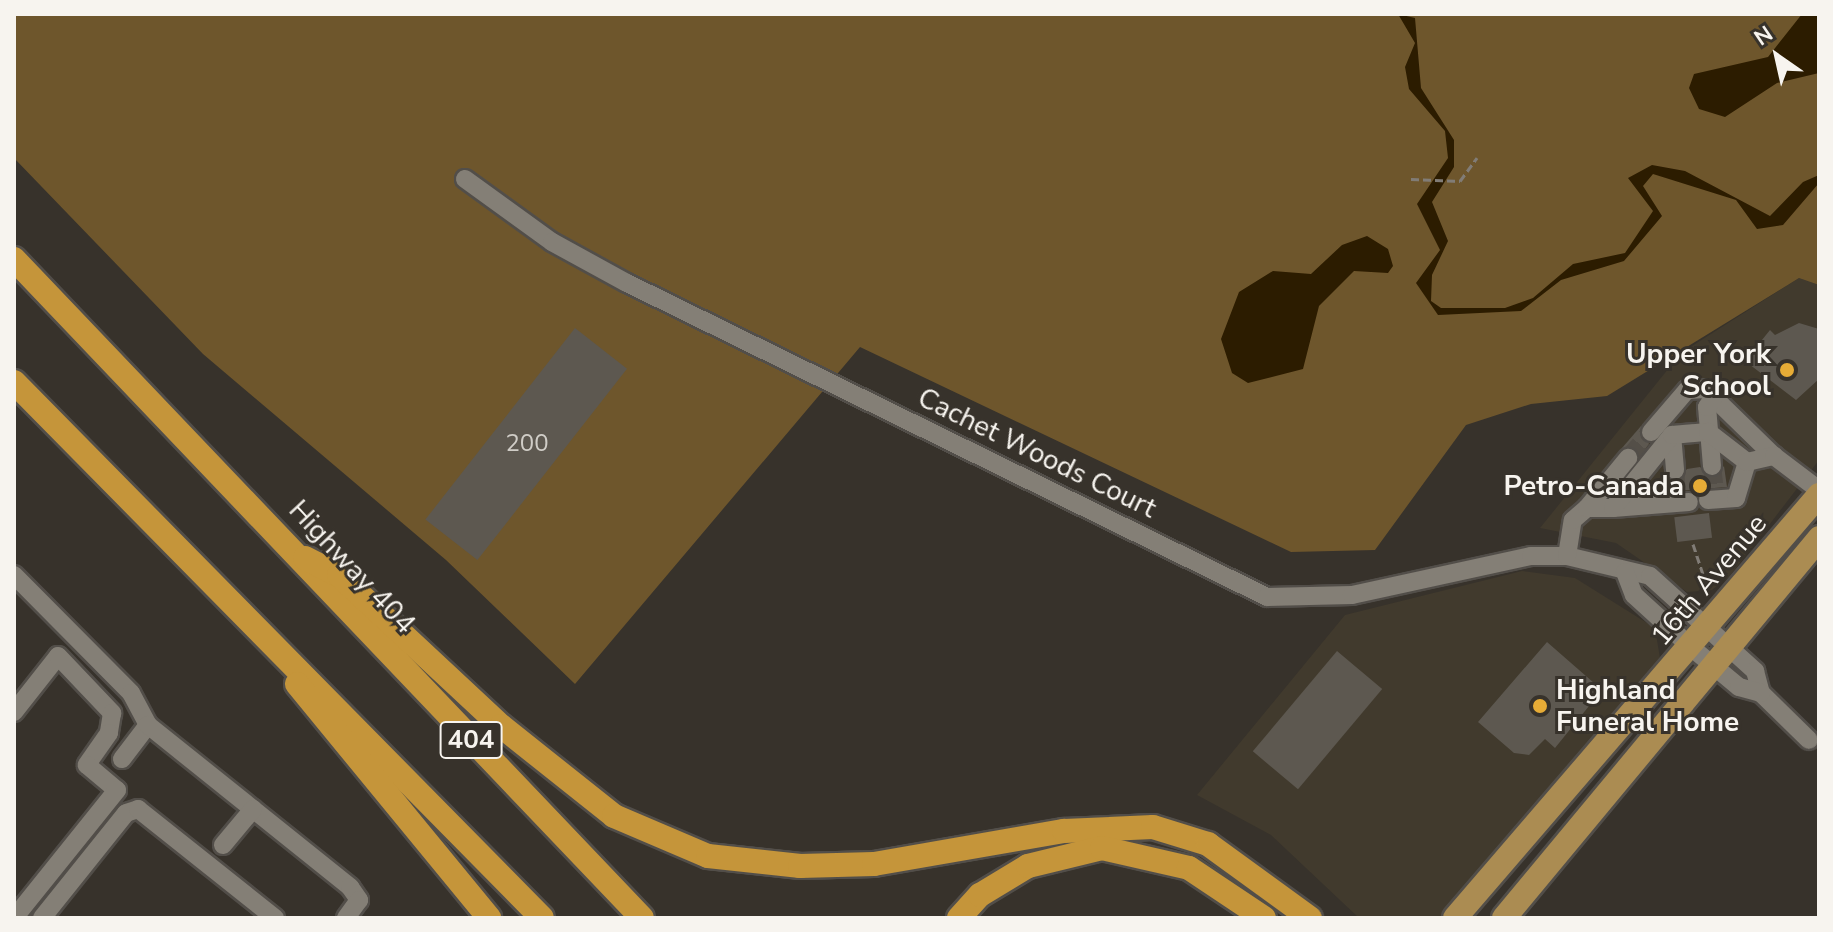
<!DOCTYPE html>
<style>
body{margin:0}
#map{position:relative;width:1833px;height:932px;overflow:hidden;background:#37322b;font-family:"Nunito Sans",sans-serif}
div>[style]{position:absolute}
.built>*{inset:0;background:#413a2d}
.green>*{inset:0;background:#6e562c}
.water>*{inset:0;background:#2c1c00}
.building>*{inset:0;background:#5d5850;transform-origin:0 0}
.minor-tunnel>*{height:18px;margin-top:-9px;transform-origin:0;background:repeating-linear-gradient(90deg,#544f48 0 18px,transparent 0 27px)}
.path>*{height:3px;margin-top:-1.5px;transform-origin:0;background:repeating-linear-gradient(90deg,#817c76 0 8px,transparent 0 12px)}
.roads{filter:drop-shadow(2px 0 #524e49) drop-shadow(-2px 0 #524e49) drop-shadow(0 2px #524e49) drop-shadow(0 -2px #524e49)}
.minor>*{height:18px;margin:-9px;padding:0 9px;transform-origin:9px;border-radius:9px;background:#847f76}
.major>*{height:24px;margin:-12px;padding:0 12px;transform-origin:12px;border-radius:12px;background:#ab8c52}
.highway>*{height:24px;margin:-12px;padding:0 12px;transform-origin:12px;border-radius:12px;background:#c5953a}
.dots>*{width:22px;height:22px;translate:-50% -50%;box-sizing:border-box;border:4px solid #37322b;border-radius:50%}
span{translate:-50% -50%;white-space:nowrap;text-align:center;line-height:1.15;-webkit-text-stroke:6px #37322b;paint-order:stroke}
.number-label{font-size:24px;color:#d0cdc7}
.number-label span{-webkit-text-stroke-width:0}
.shield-label span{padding:2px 6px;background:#37322b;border:2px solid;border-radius:6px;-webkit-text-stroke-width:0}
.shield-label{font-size:26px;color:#f7f4ef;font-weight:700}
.poi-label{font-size:28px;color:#f7f4ef;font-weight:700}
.right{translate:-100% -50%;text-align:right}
.left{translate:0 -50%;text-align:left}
.street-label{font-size:28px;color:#f7f4ef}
.frame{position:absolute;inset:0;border:16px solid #f7f4ef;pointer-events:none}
.north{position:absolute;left:1737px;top:16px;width:80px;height:80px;-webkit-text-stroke:6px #37322b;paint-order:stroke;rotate:326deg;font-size:22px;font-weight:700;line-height:32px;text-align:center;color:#f7f4ef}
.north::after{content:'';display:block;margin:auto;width:28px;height:36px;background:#f7f4ef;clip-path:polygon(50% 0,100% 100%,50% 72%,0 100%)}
</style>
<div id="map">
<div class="built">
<div style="clip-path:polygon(1799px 278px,1819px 285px,1819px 460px,1729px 577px,1712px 590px,1687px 592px,1616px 543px,1540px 528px,1681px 353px)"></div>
<div style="clip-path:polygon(1522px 571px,1575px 578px,1655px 628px,1660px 658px,1448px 918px,1359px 918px,1271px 835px,1197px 795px,1345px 615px)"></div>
</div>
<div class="green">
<div style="clip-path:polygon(14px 14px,1819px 14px,1819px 285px,1799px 278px,1607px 396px,1531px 404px,1466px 425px,1375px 550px,1291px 552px,860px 347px,575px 684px,446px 560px,203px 354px,14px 158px)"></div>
</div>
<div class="water">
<div style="clip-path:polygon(1398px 14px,1415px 18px,1421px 88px,1454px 140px,1454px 167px,1432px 202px,1448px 241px,1432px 275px,1431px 301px,1441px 308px,1505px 308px,1533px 298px,1573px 264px,1625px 253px,1653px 211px,1628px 178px,1652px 165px,1685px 171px,1770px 216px,1803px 182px,1819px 175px,1819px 183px,1783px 225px,1757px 229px,1736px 200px,1653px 174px,1643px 186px,1662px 216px,1624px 261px,1561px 280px,1521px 311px,1438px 315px,1416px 283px,1440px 250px,1417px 204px,1448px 158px,1445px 131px,1409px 89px,1405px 67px,1415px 43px)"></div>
<div style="clip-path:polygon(1802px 14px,1819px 14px,1819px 73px,1777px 83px,1725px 117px,1699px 109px,1689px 88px,1694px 74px,1768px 57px)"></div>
<div style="clip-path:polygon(1367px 236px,1388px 249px,1393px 266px,1388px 273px,1354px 271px,1319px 306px,1303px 369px,1248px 383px,1232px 373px,1221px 339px,1239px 292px,1273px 271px,1311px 274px,1342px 245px)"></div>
</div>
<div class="building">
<div style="clip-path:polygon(1799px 323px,1819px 329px,1819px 379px,1796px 400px,1745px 361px,1770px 330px,1775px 335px)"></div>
<div style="left:575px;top:328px;width:66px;height:243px;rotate:38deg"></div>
<div style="clip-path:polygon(1641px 426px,1649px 444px,1640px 456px,1622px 448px)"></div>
<div style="clip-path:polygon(1724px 466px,1727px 487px,1663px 492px,1664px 473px,1677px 482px,1687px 469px,1700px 467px,1714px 478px)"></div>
<div style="left:1709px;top:513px;width:25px;height:35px;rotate:83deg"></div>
<div style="clip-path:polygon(1547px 642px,1602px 690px,1555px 748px,1545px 739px,1529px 755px,1514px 753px,1478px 722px)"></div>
<div style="left:1337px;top:651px;width:59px;height:131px;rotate:40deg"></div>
</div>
<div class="minor-tunnel">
<div style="left:1628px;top:458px;width:35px;rotate:-49deg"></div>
<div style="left:1712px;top:466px;width:26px;rotate:83deg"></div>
<div style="left:1675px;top:470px;width:25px;rotate:85deg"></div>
</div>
<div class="path">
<div style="left:1411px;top:179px;width:49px;rotate:2.3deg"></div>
<div style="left:1460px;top:181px;width:29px;rotate:-54deg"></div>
<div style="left:1693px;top:544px;width:41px;rotate:71.6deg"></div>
</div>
<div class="roads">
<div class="minor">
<div style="left:465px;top:179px;width:107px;rotate:35.9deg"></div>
<div style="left:552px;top:242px;width:85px;rotate:28.7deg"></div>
<div style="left:627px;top:283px;width:713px;rotate:26.13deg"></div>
<div style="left:1267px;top:597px;width:85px;rotate:-1.3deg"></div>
<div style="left:1352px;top:595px;width:183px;rotate:-12.3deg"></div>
<div style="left:1531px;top:556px;width:36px"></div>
<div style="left:1567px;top:556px;width:85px;rotate:13.5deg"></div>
<div style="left:1650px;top:576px;width:142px;rotate:42.1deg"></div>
<div style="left:1755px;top:671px;width:23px;rotate:75deg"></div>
<div style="left:1761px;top:693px;width:67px;rotate:44.4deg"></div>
<div style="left:1651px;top:432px;width:55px;rotate:-49.4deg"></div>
<div style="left:1687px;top:390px;width:18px;rotate:-3deg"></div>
<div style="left:1705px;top:389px;width:96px;rotate:44.2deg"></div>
<div style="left:1672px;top:435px;width:35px;rotate:85deg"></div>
<div style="left:1712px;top:466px;width:59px;rotate:-94.8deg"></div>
<div style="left:1707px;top:407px;width:12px;rotate:-55deg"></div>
<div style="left:1708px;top:500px;width:28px;rotate:-4deg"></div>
<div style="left:1736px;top:498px;width:38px;rotate:-73deg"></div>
<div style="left:1587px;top:508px;width:65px;rotate:-50.6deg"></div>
<div style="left:1613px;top:508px;width:76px;rotate:-4.5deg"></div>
<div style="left:1567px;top:556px;width:36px;rotate:-81deg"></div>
<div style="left:1573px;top:520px;width:18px;rotate:-41deg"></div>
<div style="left:1587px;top:508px;width:26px"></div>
<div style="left:1613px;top:508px;width:94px;rotate:-51.1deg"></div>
<div style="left:1672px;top:435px;width:36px;rotate:-5deg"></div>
<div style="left:1708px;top:432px;width:49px;rotate:37.6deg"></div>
<div style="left:1747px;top:462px;width:28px;rotate:-13deg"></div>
<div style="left:1774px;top:456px;width:56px;rotate:37.1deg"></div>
<div style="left:1625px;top:572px;width:25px;rotate:69deg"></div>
<div style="left:1634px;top:595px;width:79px;rotate:42.4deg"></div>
<div style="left:1692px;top:648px;width:61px;rotate:39.7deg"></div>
<div style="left:1739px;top:687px;width:23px;rotate:15deg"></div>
<div style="left:14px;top:575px;width:166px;rotate:45.2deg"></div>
<div style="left:131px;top:693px;width:36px;rotate:62deg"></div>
<div style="left:14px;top:712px;width:71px;rotate:-51.8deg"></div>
<div style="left:58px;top:656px;width:79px;rotate:46.5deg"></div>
<div style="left:112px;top:713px;width:20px;rotate:99deg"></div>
<div style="left:109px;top:733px;width:39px;rotate:125deg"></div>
<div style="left:87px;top:765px;width:39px;rotate:40deg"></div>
<div style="left:117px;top:790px;width:164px;rotate:128.8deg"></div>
<div style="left:122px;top:759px;width:43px;rotate:-52.6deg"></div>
<div style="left:148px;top:725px;width:259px;rotate:38.7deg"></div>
<div style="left:350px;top:887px;width:16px;rotate:55deg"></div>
<div style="left:359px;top:900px;width:22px;rotate:126deg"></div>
<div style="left:223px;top:845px;width:47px;rotate:-50.2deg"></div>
<div style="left:42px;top:918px;width:134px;rotate:-51.3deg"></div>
<div style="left:126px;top:813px;width:13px;rotate:-18deg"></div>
<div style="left:138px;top:809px;width:175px;rotate:38.5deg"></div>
</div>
<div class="major">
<div style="left:1455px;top:918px;width:558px;rotate:-49.29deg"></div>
<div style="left:1504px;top:918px;width:494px;rotate:-50.3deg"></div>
</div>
<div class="highway">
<div style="left:14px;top:259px;width:910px;rotate:46.38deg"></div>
<div style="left:14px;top:382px;width:752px;rotate:45.43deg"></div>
<div style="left:305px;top:558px;width:38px;rotate:27deg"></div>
<div style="left:339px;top:575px;width:221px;rotate:43deg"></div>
<div style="left:501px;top:726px;width:144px;rotate:38.5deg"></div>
<div style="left:614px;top:816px;width:102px;rotate:23.1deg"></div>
<div style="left:708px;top:856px;width:93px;rotate:6.2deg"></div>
<div style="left:800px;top:866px;width:74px;rotate:-1.5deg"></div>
<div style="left:874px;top:864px;width:193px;rotate:-9.9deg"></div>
<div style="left:1064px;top:831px;width:89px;rotate:-2.6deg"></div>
<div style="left:1153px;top:827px;width:58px;rotate:17.2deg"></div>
<div style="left:1208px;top:844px;width:126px;rotate:36deg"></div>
<div style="left:297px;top:684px;width:303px;rotate:50.6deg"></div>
<div style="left:959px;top:918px;width:31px;rotate:-48deg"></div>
<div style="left:980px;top:895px;width:56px;rotate:-31.1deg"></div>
<div style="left:1028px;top:866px;width:76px;rotate:-13.7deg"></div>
<div style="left:1102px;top:848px;width:89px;rotate:12.9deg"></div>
<div style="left:1189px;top:868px;width:90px;rotate:33.7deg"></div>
</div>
</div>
<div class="dots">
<div style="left:1787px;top:370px;background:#e7ac36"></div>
<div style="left:1700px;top:486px;background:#e7ac36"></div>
<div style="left:1540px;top:706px;background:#e7ac36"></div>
</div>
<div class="number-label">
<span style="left:527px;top:444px">200</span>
</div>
<div class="shield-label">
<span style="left:471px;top:740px">404</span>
</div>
<div class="poi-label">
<span class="right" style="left:1771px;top:370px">Upper York<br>School</span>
<span class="right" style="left:1684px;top:486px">Petro-Canada</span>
<span class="left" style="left:1556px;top:706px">Highland<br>Funeral Home</span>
</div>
<div class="street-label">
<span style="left:1037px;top:453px;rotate:26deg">Cachet Woods Court</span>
<span style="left:352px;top:567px;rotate:47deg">Highway 404</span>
<span style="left:1709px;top:580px;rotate:-50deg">16th Avenue</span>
</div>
<div class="frame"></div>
<div class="north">N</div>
</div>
